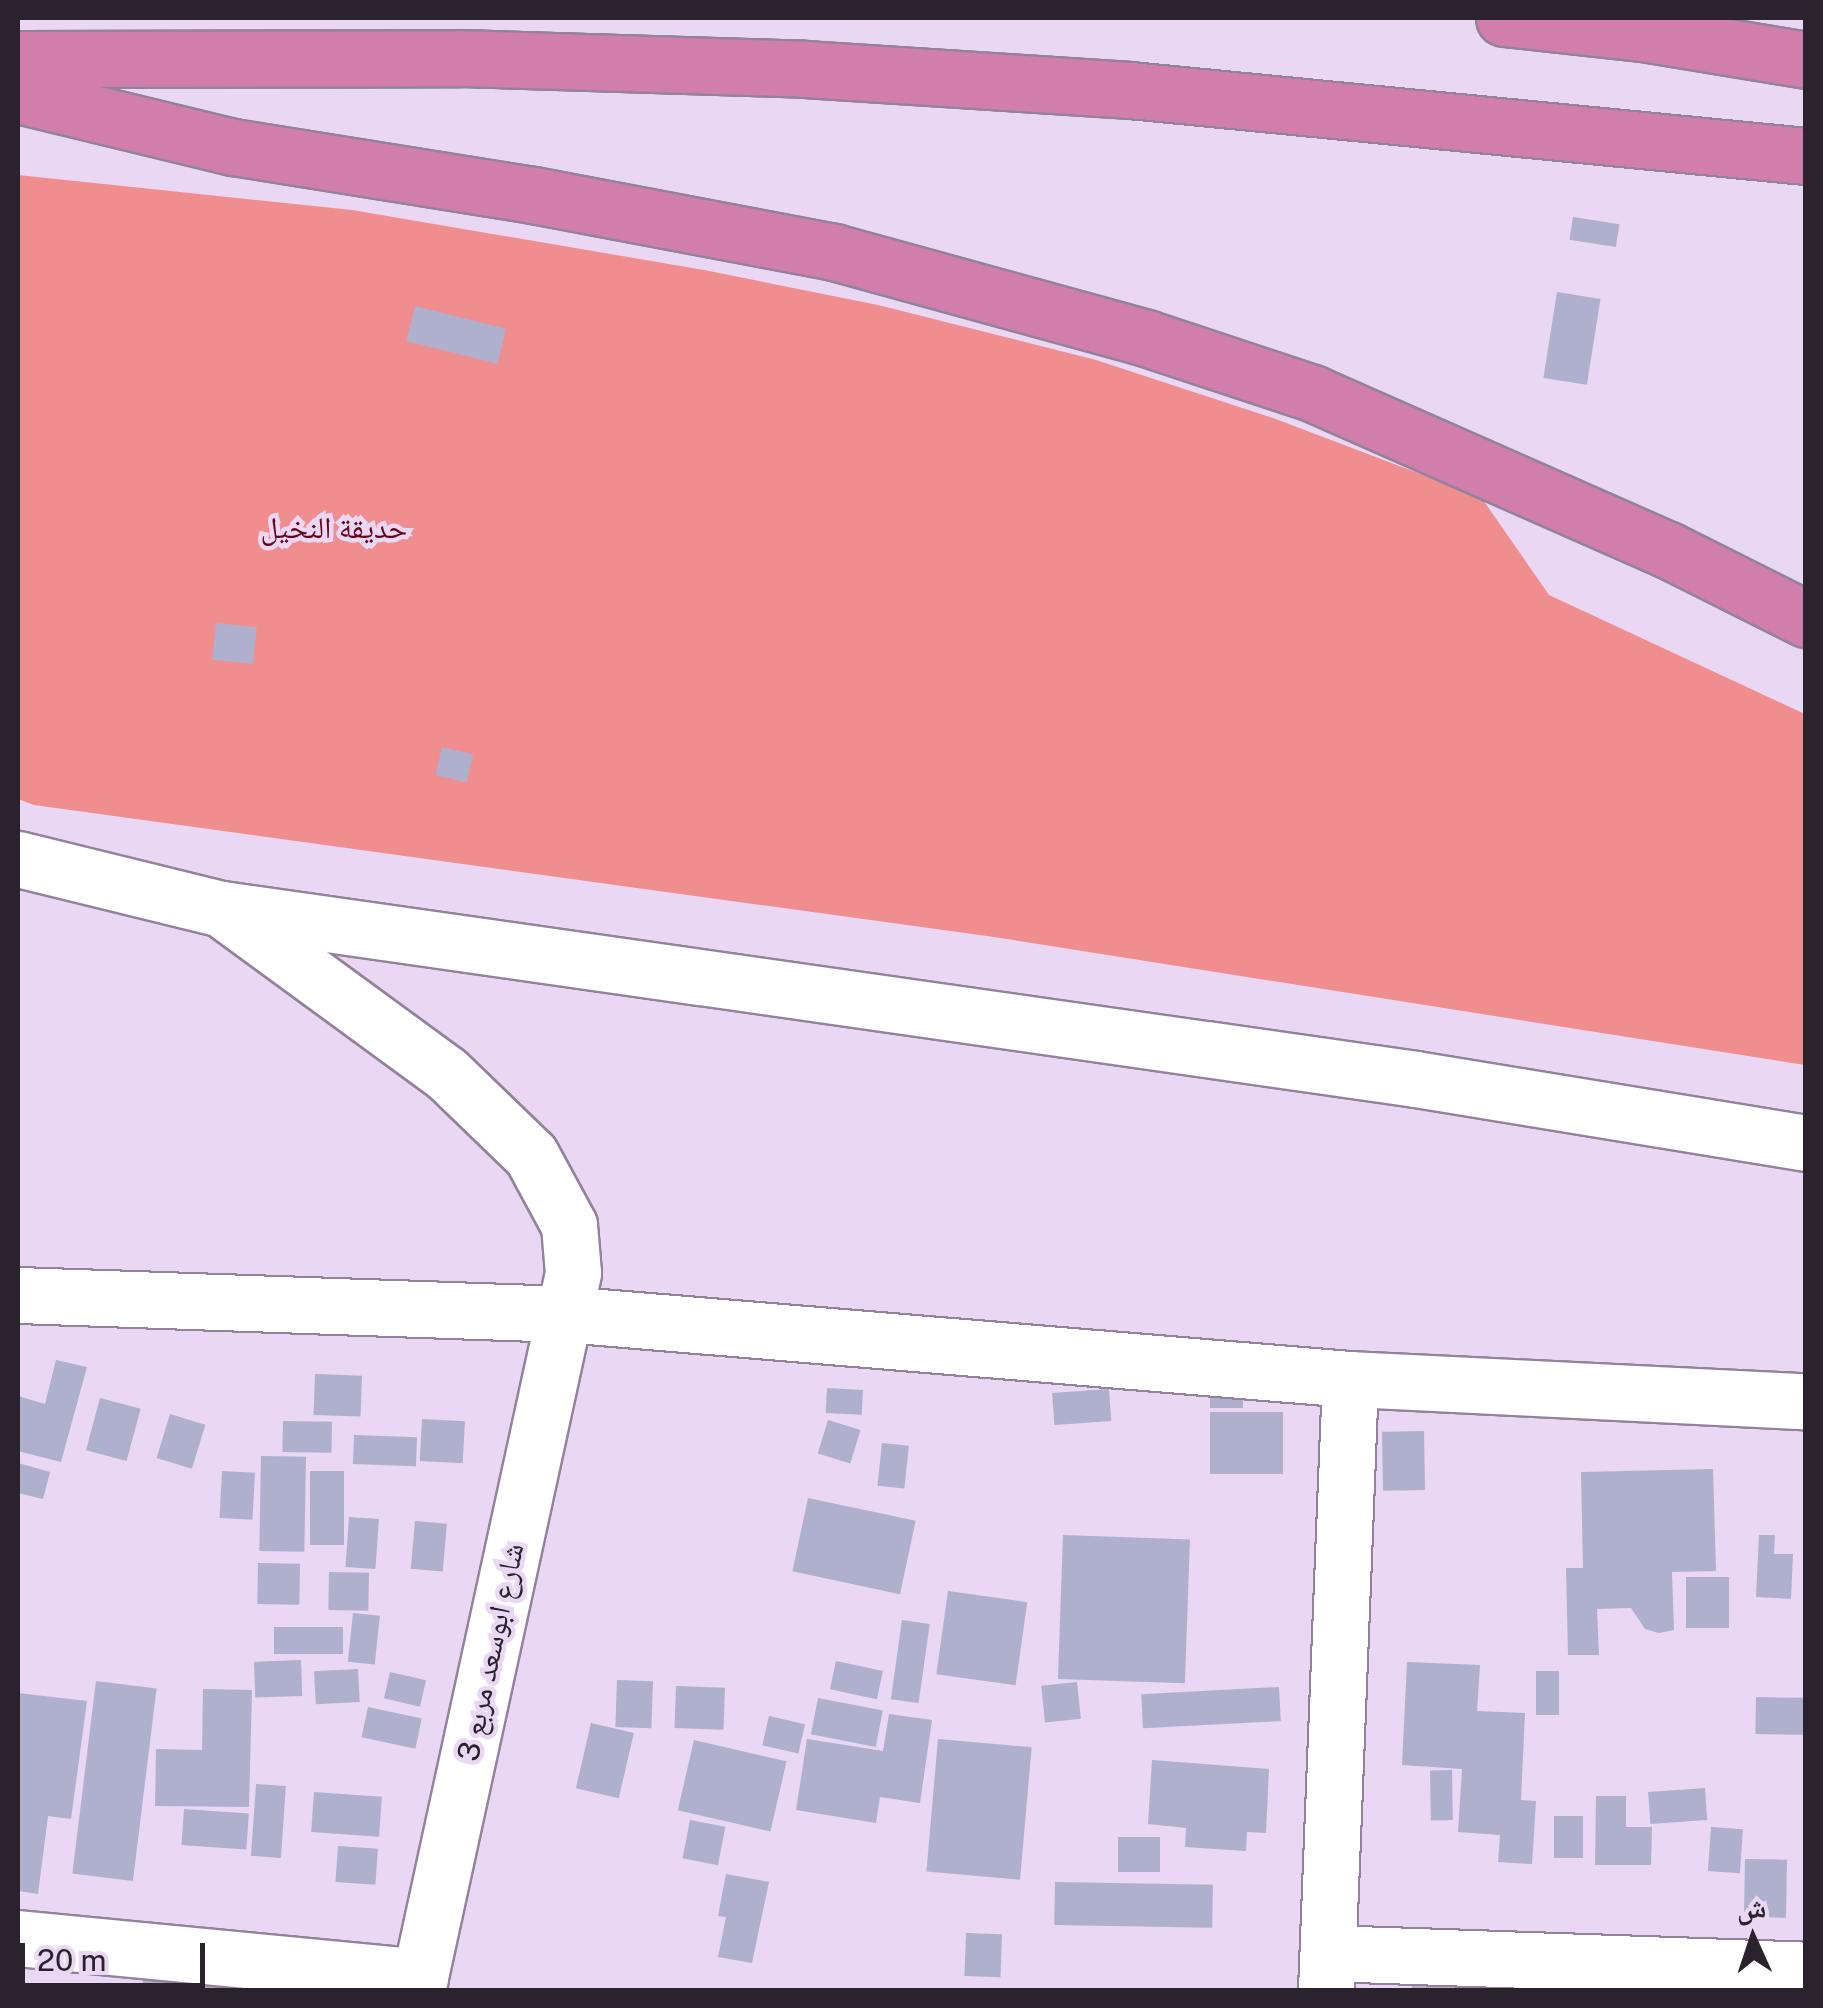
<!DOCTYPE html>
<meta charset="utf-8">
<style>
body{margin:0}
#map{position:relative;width:1823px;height:2008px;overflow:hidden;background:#e9d7f3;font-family:"Public Sans","Noto Naskh Arabic",sans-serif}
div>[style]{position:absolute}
.green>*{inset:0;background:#f08d8f}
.building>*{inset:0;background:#aeb0cd;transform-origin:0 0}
.roads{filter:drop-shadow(2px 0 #92829b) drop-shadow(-2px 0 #92829b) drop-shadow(0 2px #92829b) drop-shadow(0 -2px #92829b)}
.minor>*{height:55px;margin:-27.5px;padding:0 27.5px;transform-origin:27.5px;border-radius:27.5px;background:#fff}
.highway>*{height:55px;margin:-27.5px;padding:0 27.5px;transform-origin:27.5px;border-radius:27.5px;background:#d17eac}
span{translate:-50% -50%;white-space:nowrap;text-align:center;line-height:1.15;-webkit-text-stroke:9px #e9d7f3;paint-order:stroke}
.park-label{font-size:30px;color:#660419}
.street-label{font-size:30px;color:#2a232d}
.frame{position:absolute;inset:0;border:20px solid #2a232d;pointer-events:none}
.north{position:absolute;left:1703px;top:1888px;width:100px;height:100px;-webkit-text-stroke:8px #e9d7f3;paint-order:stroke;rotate:357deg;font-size:28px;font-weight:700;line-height:40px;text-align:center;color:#2a232d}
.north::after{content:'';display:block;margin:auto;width:35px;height:45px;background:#2a232d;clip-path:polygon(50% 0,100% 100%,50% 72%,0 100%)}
.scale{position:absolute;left:20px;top:1943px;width:185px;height:45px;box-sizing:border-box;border:5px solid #2a232d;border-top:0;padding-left:12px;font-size:30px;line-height:35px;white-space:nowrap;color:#2a232d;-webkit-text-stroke:8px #e9d7f3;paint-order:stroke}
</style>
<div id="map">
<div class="green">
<div style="clip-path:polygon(18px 175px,352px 210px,704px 270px,878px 305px,1096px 360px,1273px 418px,1481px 497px,1549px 595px,1805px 714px,1805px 1065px,994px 937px,34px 805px,18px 799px)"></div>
</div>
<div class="building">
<div style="left:1573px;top:217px;width:47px;height:23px;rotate:9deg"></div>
<div style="left:1557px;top:292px;width:44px;height:87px;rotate:9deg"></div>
<div style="left:415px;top:306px;width:94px;height:36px;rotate:14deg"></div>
<div style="left:216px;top:623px;width:41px;height:37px;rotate:6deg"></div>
<div style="left:442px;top:747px;width:32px;height:29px;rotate:13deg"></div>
<div style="clip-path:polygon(56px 1360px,87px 1367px,61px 1462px,18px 1451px,18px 1396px,45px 1404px)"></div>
<div style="left:315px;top:1374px;width:47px;height:41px;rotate:2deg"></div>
<div style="left:1210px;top:1378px;width:33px;height:30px"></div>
<div style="left:827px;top:1388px;width:36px;height:25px;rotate:3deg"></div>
<div style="left:1109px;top:1389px;width:32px;height:57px;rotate:86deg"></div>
<div style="left:100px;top:1398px;width:42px;height:54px;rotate:15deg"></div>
<div style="left:1283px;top:1412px;width:62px;height:73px;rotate:90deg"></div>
<div style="left:170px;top:1414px;width:37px;height:46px;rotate:17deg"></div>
<div style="left:422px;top:1419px;width:43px;height:42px;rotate:3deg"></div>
<div style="left:828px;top:1420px;width:34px;height:35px;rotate:17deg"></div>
<div style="left:283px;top:1421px;width:49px;height:31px;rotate:1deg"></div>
<div style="left:1424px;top:1431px;width:59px;height:42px;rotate:89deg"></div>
<div style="left:354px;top:1435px;width:63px;height:29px;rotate:2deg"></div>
<div style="left:882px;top:1443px;width:27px;height:43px;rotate:6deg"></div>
<div style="left:261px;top:1456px;width:45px;height:95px;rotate:1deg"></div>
<div style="clip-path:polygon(18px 1463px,50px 1472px,43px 1499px,18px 1493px)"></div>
<div style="clip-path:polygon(1713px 1469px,1716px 1571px,1672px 1572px,1674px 1630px,1659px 1633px,1645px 1629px,1631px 1608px,1597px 1609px,1599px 1655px,1568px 1655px,1566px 1568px,1583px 1568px,1581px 1472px)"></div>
<div style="left:222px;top:1471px;width:33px;height:47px;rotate:3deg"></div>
<div style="left:310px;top:1471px;width:34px;height:74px"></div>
<div style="left:808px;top:1498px;width:110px;height:75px;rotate:12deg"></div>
<div style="left:349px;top:1517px;width:30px;height:50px;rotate:4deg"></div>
<div style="left:415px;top:1521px;width:32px;height:48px;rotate:5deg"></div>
<div style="left:1063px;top:1535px;width:127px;height:144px;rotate:2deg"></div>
<div style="clip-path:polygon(1759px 1535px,1775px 1535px,1774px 1554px,1793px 1554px,1791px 1599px,1756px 1597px)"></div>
<div style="left:258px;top:1563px;width:42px;height:41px;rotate:1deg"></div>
<div style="left:329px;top:1572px;width:40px;height:38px;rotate:1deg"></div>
<div style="left:1686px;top:1577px;width:43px;height:51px"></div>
<div style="left:948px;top:1591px;width:80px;height:84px;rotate:8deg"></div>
<div style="left:353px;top:1613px;width:27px;height:49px;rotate:6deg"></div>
<div style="left:902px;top:1620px;width:28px;height:80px;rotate:8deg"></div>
<div style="left:274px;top:1627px;width:69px;height:27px"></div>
<div style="left:301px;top:1660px;width:36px;height:47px;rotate:88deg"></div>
<div style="left:836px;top:1661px;width:48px;height:29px;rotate:12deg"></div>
<div style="clip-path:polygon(1407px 1662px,1480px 1665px,1477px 1711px,1525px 1713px,1521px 1800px,1536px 1801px,1532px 1864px,1498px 1862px,1500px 1835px,1458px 1832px,1462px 1769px,1402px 1765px)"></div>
<div style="left:358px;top:1669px;width:33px;height:44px;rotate:87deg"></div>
<div style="left:1536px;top:1671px;width:23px;height:44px"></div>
<div style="left:390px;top:1672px;width:37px;height:27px;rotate:13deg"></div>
<div style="left:617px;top:1680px;width:36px;height:47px;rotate:2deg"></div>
<div style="left:96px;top:1681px;width:61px;height:194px;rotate:7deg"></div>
<div style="left:1077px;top:1682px;width:37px;height:36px;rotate:84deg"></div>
<div style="left:676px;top:1686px;width:49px;height:42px;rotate:2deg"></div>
<div style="left:1279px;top:1687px;width:34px;height:138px;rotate:87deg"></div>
<div style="clip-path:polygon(203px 1689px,252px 1690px,249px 1807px,155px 1806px,156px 1749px,202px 1750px)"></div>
<div style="clip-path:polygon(18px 1693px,87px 1701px,71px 1819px,48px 1816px,38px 1894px,18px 1891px)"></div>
<div style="left:1756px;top:1697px;width:50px;height:37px;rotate:1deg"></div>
<div style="left:818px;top:1698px;width:66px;height:37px;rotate:11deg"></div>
<div style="left:368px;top:1707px;width:55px;height:31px;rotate:12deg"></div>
<div style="clip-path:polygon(889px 1714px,932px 1720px,920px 1803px,880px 1797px,876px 1823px,796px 1810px,807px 1739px,883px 1751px)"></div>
<div style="left:769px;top:1716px;width:37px;height:30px;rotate:13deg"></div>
<div style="left:591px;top:1723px;width:44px;height:67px;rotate:13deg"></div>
<div style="left:938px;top:1739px;width:94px;height:133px;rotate:5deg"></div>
<div style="left:694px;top:1740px;width:95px;height:72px;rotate:13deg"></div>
<div style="clip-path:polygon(1152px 1760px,1269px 1769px,1266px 1833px,1247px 1832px,1246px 1851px,1185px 1847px,1186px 1828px,1148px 1824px)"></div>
<div style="left:1452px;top:1770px;width:50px;height:22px;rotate:89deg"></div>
<div style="left:256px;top:1784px;width:30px;height:72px;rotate:4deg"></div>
<div style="left:1705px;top:1788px;width:32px;height:57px;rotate:86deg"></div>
<div style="left:314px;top:1792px;width:68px;height:40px;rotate:4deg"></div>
<div style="clip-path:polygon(1596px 1796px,1626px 1796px,1626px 1827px,1652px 1827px,1651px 1865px,1595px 1865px)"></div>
<div style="left:184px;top:1809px;width:65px;height:36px;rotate:4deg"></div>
<div style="left:1554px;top:1816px;width:29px;height:42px"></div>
<div style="left:690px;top:1820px;width:36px;height:39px;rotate:11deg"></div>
<div style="left:1711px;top:1827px;width:32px;height:44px;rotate:4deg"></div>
<div style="left:1118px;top:1837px;width:42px;height:35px"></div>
<div style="left:338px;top:1846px;width:40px;height:36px;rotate:4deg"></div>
<div style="left:1745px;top:1859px;width:42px;height:58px;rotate:1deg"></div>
<div style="clip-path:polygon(726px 1874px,769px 1882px,752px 1963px,718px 1957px,726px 1917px,718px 1916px)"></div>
<div style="left:1055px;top:1882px;width:158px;height:43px;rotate:1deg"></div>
<div style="left:966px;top:1933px;width:36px;height:43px;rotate:2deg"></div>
<div style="clip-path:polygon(1477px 1969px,1478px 1990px,1412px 1990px,1411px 1975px)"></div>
<div style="clip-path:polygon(144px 1970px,178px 1974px,176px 1990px,142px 1990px)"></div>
<div style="clip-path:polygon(197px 1971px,238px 1976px,236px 1990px,194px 1990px)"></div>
</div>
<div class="roads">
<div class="minor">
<div style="left:18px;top:859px;width:210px;rotate:13.8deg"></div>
<div style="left:222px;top:909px;width:1206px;rotate:8.1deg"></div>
<div style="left:1416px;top:1079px;width:395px;rotate:9.3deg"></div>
<div style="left:227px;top:913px;width:271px;rotate:36.2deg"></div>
<div style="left:446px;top:1073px;width:118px;rotate:44deg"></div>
<div style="left:531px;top:1155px;width:80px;rotate:61.5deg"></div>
<div style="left:569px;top:1225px;width:48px;rotate:85.2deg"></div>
<div style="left:573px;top:1273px;width:734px;rotate:102.27deg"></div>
<div style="left:18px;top:1295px;width:546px;rotate:1.99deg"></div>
<div style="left:564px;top:1314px;width:789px;rotate:4.73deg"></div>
<div style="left:1350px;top:1379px;width:457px;rotate:2.8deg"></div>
<div style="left:18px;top:1938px;width:404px;rotate:5.5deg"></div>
<div style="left:1328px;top:1953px;width:478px;rotate:2deg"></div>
<div style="left:1326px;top:1990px;width:611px;rotate:-87.75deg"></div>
</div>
<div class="highway">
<div style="left:1504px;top:18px;width:140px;rotate:6.2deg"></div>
<div style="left:1643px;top:33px;width:165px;rotate:9.4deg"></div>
<div style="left:18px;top:59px;width:444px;rotate:-0.1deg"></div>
<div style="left:462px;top:58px;width:343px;rotate:1.8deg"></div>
<div style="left:805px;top:69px;width:326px;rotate:3.7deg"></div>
<div style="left:1130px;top:90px;width:679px;rotate:5.58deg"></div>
<div style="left:18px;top:95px;width:221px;rotate:13.6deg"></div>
<div style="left:233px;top:147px;width:304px;rotate:9.1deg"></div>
<div style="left:533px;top:195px;width:306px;rotate:10.7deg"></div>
<div style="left:834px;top:252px;width:324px;rotate:15.4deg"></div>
<div style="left:1146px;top:338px;width:175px;rotate:18.3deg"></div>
<div style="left:1312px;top:393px;width:389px;rotate:23.8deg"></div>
<div style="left:1668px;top:550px;width:154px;rotate:26.6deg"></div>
</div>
</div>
<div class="park-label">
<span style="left:334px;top:527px">حديقة النخيل</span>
</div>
<div class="street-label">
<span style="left:490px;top:1652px;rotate:-78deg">شارع ابوسعد مربع 3</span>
</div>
<div class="frame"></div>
<div class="north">ش</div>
<div class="scale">20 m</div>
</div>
